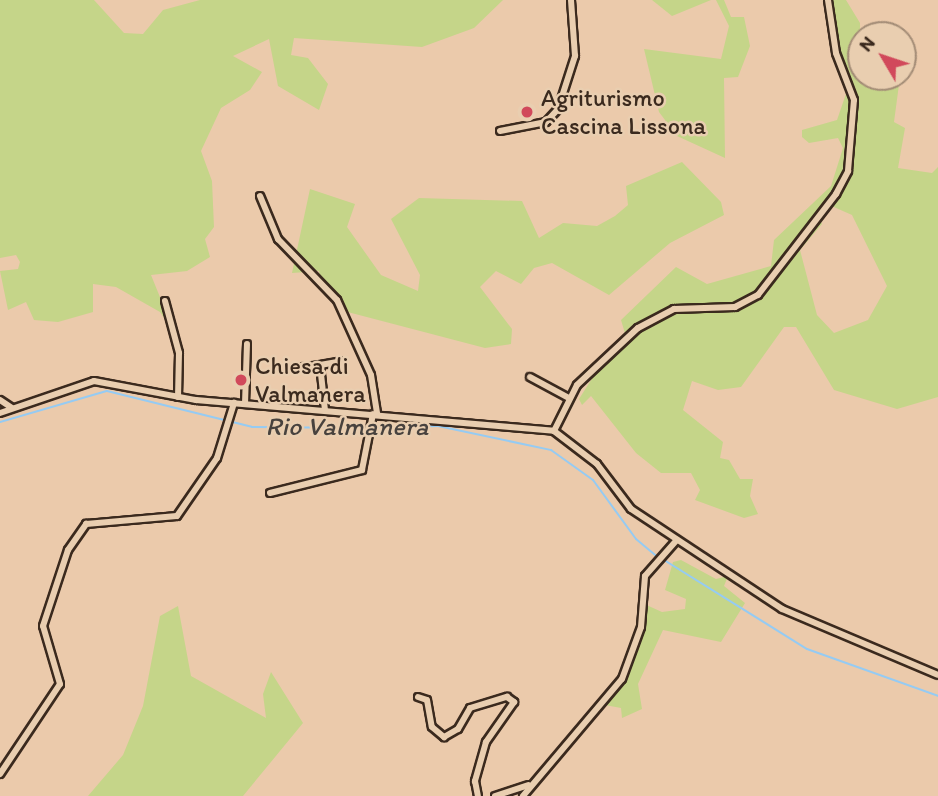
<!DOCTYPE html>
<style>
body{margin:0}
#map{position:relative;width:938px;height:796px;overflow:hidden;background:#ebcaab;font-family:Itim,sans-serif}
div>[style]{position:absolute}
.green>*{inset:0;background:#c5d589}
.stream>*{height:2px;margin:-1px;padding:0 1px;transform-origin:1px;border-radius:1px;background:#95cbf3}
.roads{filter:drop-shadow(2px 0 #3b2a1e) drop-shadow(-2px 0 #3b2a1e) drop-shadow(0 2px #3b2a1e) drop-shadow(0 -2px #3b2a1e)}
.minor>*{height:6px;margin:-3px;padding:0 3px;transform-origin:3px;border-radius:3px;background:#e9ceb0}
.dots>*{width:19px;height:19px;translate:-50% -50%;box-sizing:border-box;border:4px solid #e9ceb0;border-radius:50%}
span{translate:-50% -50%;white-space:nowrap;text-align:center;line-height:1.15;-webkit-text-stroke:5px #e9ceb0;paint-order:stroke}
.poi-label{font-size:24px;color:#3b2a1e}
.left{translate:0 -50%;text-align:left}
.water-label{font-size:26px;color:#48423e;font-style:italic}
.north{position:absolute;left:847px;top:21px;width:70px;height:70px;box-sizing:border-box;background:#e9ceb0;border:2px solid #a38c76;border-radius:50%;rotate:309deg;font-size:19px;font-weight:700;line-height:28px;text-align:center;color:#3b2a1e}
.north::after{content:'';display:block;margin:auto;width:24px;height:32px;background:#d1495b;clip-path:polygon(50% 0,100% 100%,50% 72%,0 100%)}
</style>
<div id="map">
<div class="green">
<div style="clip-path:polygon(0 0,94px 0,124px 33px,143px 34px,163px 10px,200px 0,503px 0,474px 28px,422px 47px,294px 38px,291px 55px,308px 58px,328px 84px,319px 110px,278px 86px,269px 39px,233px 56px,262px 72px,250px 90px,221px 108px,201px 151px,212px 181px,214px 227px,205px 239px,210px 257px,187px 271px,151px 275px,175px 334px,160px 312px,116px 287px,93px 284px,93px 312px,58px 322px,34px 320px,26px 302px,8px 310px,0 271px,18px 269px,20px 262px,16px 255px,0 258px)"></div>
<div style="clip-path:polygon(652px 0,711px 0,672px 16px)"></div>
<div style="clip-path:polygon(716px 0,724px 0,731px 17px,744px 17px,750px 46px,738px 77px,724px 78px,725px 158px,677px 136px,659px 112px,644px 49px,721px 59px,729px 26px)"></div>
<div style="clip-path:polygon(evenodd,828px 0,846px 0,860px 23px,861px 77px,900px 77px,894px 122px,905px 128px,898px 168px,932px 173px,938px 167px,938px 397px,897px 409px,834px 390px,796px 327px,784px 327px,741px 387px,718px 390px,692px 381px,683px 410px,723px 442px,720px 458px,729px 460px,740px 479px,753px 479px,750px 496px,758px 514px,744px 518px,695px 500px,700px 490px,691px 473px,661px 473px,636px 453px,591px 396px,582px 405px,579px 399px,605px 358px,627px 340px,621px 320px,676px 267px,707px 284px,771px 266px,774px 240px,831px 186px,843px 148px,838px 138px,809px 143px,802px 137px,802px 130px,837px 120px,849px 85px,836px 53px,828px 0,827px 204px,852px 215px,887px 286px,868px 320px,834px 333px,817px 315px,800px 250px,822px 224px,818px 213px,827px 204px)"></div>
<div style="clip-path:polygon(682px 162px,721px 202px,724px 215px,670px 243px,609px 295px,552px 263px,534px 268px,521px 284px,496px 271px,480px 287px,512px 329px,511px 344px,485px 348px,340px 310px,320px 287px,319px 271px,292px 273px,310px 189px,355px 204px,347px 227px,381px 275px,418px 291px,420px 275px,391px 219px,419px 198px,522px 201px,539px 238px,563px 223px,597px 226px,615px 216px,628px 205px,626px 186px)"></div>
<div style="clip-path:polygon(681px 560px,716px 579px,728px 576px,724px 586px,745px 603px,721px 642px,663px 630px,638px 684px,642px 709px,622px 718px,621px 708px,605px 705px,637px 646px,642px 603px,662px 612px,685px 609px,686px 599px,665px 590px,673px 562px)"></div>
<div style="clip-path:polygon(178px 606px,191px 676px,266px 718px,263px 694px,271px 672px,303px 723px,243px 796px,88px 796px,123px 755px,143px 706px,160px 616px)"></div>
</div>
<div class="stream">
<div style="left:0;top:422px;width:111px;rotate:-16.2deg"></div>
<div style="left:107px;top:391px;width:149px;rotate:13.9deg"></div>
<div style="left:252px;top:427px;width:115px;rotate:0.5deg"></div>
<div style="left:372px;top:428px;width:66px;rotate:-1.7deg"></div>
<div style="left:438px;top:426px;width:116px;rotate:12deg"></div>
<div style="left:551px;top:450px;width:52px;rotate:35.5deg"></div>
<div style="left:593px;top:480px;width:73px;rotate:53.9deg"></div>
<div style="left:636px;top:539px;width:25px;rotate:40deg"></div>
<div style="left:664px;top:560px;width:168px;rotate:31.9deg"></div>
<div style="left:807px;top:649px;width:139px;rotate:19.7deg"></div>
</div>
<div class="roads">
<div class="minor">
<div style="left:500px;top:131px;width:47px;rotate:-11.1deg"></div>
<div style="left:546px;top:122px;width:18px;rotate:-47deg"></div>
<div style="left:558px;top:109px;width:56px;rotate:-72.2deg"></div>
<div style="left:575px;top:56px;width:56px;rotate:-94.1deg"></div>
<div style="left:260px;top:196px;width:47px;rotate:67.3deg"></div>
<div style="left:278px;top:239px;width:85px;rotate:46deg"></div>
<div style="left:337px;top:300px;width:82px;rotate:65.6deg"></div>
<div style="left:371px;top:375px;width:39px;rotate:81deg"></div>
<div style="left:165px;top:301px;width:54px;rotate:74.9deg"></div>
<div style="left:179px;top:353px;width:44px;rotate:91.3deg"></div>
<div style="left:320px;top:365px;width:22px;rotate:-10deg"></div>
<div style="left:293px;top:368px;width:27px;rotate:-6deg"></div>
<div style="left:320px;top:365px;width:45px;rotate:83.7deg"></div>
<div style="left:530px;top:377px;width:44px;rotate:28.3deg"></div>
<div style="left:0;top:400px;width:14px;rotate:34deg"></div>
<div style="left:245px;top:404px;width:60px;rotate:-88.1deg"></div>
<div style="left:0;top:413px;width:99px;rotate:-18.8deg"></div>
<div style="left:94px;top:381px;width:104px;rotate:10.6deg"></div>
<div style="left:196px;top:400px;width:359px;rotate:4.9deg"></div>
<div style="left:554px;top:431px;width:54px;rotate:37.5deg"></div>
<div style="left:597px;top:464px;width:56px;rotate:52.9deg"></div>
<div style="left:631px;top:509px;width:181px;rotate:33.5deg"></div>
<div style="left:782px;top:609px;width:169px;rotate:22.9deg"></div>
<div style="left:554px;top:431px;width:51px;rotate:-63.4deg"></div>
<div style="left:577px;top:385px;width:83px;rotate:-43.1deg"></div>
<div style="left:638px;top:328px;width:41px;rotate:-27.8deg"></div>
<div style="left:674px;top:309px;width:61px;rotate:-1.9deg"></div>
<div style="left:735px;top:307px;width:26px;rotate:-28deg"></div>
<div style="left:758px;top:295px;width:128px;rotate:-52.3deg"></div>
<div style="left:836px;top:194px;width:26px;rotate:-62deg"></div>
<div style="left:848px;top:171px;width:71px;rotate:-85.2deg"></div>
<div style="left:854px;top:100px;width:50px;rotate:-111deg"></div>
<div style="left:836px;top:53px;width:54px;rotate:-98.6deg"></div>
<div style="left:270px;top:493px;width:95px;rotate:-14deg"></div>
<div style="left:362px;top:470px;width:57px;rotate:-78.9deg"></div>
<div style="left:418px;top:697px;width:9px;rotate:18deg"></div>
<div style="left:427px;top:700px;width:27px;rotate:80deg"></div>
<div style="left:432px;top:727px;width:16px;rotate:40deg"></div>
<div style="left:444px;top:737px;width:16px;rotate:-30deg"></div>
<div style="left:458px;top:729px;width:24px;rotate:-60deg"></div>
<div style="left:470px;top:708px;width:39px;rotate:-17deg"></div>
<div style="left:507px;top:697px;width:9px;rotate:36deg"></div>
<div style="left:514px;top:702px;width:49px;rotate:125deg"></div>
<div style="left:486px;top:742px;width:41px;rotate:105.8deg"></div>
<div style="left:475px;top:781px;width:15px;rotate:79deg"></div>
<div style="left:0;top:774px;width:108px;rotate:-56.3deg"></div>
<div style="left:60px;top:684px;width:60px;rotate:-106.3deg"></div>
<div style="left:43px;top:626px;width:80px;rotate:-71.8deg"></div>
<div style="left:68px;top:550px;width:32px;rotate:-55deg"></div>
<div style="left:86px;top:524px;width:91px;rotate:-5deg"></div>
<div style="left:177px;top:516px;width:70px;rotate:-55.4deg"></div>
<div style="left:217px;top:458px;width:58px;rotate:-72.8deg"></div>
<div style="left:495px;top:796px;width:35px;rotate:-18deg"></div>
<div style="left:523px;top:796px;width:153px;rotate:-49.8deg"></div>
<div style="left:622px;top:679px;width:55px;rotate:-69.9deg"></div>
<div style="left:641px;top:627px;width:51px;rotate:-85.5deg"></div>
<div style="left:645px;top:576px;width:47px;rotate:-48.5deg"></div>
</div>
</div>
<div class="dots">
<div style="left:527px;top:112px;background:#d1495b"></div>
<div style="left:241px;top:380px;background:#d1495b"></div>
</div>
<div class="poi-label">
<span class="left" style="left:541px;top:112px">Agriturismo<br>Cascina Lissona</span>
<span class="left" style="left:255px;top:380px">Chiesa di<br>Valmanera</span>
</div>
<div class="water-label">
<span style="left:347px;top:427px">Rio Valmanera</span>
</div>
<div class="north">N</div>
</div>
